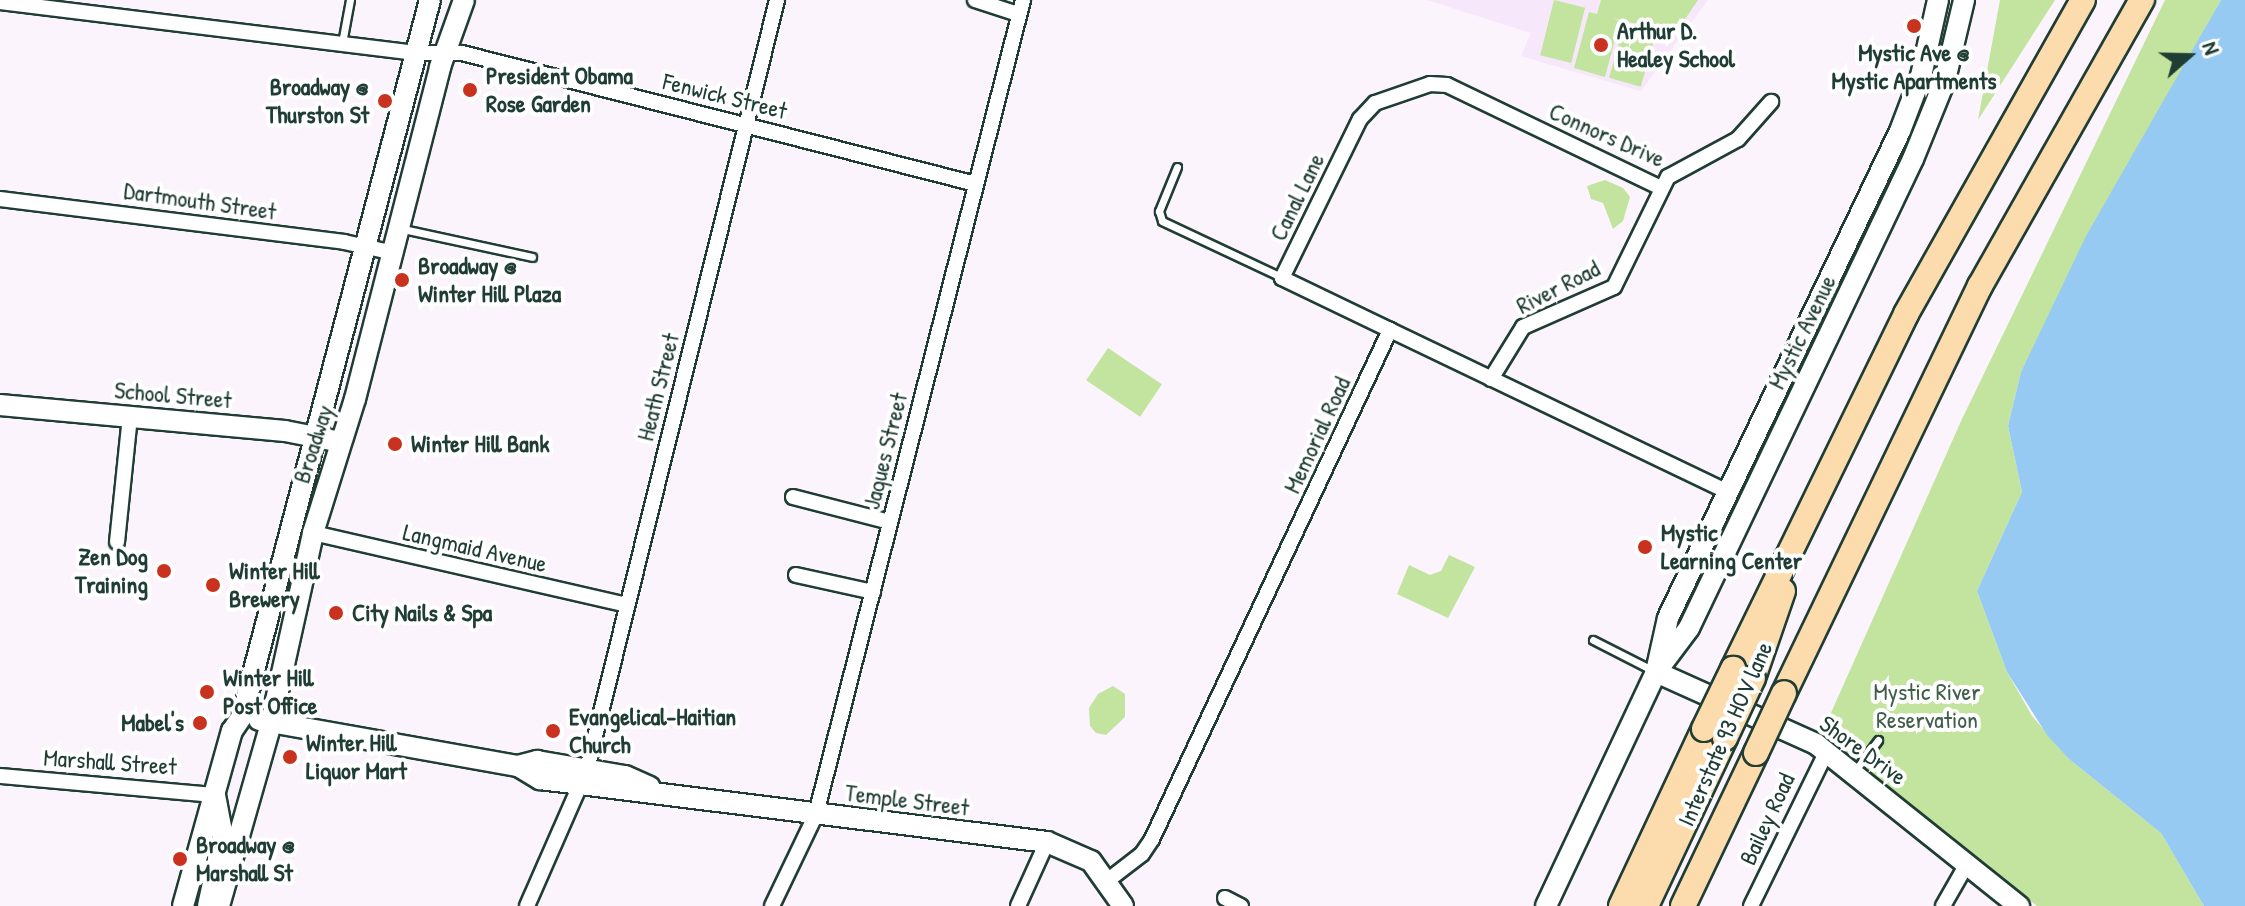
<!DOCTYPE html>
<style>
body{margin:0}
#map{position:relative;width:2245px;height:906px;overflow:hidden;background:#fbf4fd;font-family:"Patrick Hand",sans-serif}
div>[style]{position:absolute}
.built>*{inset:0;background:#f6e7fa}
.green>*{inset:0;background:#c2e49e;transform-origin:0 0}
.water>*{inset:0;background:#96caf3}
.roads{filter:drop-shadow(2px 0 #1f3d34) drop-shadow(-2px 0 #1f3d34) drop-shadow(0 2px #1f3d34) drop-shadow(0 -2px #1f3d34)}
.lane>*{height:7px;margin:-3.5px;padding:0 3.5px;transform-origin:3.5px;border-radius:3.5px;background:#fff}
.street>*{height:14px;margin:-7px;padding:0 7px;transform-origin:7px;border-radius:7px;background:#fff}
.secondary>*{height:20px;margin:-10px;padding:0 10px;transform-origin:10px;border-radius:10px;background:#fff}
.highway>*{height:24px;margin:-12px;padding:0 12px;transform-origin:12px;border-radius:12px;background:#fcdcac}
.bridges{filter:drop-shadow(2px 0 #1f3d34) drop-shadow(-2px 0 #1f3d34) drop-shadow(0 2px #1f3d34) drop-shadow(0 -2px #1f3d34)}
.highway-bridge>*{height:24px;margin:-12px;padding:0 12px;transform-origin:12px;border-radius:12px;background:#fcdcac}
.dots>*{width:22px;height:22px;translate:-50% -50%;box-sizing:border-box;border:4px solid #fff;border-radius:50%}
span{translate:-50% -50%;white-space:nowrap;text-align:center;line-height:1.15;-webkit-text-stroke:8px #fff;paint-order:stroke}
.poi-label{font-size:24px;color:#1f3d34;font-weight:700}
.left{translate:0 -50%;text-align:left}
.right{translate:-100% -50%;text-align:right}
.street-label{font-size:24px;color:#1f3d34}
.park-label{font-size:24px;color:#405e49}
.north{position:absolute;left:2149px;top:16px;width:80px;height:80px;-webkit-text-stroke:6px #fff;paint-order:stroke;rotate:70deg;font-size:22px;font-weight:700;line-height:32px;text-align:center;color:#1f3d34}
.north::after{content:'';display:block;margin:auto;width:28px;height:36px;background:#1f3d34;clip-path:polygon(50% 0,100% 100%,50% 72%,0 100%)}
</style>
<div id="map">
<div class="built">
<div style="clip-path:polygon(1427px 0,1708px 0,1641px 91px,1521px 56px,1531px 33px)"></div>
</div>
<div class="green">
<div style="left:1554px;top:0;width:32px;height:57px;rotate:14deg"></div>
<div style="clip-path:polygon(1601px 0,1698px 0,1675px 34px,1613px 18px,1620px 21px,1605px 77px,1574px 68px,1589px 12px,1597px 14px)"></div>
<div style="clip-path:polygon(2000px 0,2055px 0,1978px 120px)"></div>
<div style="clip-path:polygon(2165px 0,2221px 0,2113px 192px,2021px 372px,2008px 426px,2022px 492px,1977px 591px,2007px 672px,2032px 716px,2069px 759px,2161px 833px,2204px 906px,2037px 906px,1822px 733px,1962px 419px)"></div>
<div style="left:1625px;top:22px;width:33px;height:58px;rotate:16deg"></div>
<div style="clip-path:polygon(1605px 180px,1623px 188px,1630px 197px,1623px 221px,1613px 229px,1603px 203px,1591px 199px,1587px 186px)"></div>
<div style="left:1108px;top:348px;width:65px;height:39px;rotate:34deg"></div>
<div style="clip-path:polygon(1449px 555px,1475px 567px,1448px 618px,1397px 594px,1409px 565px,1430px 575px,1441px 571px)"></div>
<div style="clip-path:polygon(1113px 686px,1125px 694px,1125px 717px,1106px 735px,1096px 733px,1090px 726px,1089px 708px,1098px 694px)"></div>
</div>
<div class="water">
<div style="clip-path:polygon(2221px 0,2245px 0,2245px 906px,2204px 906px,2161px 833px,2069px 759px,2047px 735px,2007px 672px,1977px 591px,2022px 492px,2008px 426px,2021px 372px,2086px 236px)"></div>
</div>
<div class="roads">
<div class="lane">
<div style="left:342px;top:43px;width:44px;rotate:-79.5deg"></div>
<div style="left:1177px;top:167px;width:48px;rotate:112.2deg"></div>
<div style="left:1159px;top:211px;width:10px;rotate:73deg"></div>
<div style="left:1162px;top:221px;width:132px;rotate:25.2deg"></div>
<div style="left:403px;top:229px;width:132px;rotate:12.2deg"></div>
<div style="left:1593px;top:640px;width:68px;rotate:26.9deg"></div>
<div style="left:1854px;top:772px;width:40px;rotate:-53deg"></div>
</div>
<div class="street">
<div style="left:975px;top:0;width:45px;rotate:18deg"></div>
<div style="left:0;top:2px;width:419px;rotate:7deg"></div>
<div style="left:416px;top:53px;width:46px"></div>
<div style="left:462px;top:53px;width:530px;rotate:14.3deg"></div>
<div style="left:0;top:199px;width:347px;rotate:7.1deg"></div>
<div style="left:344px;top:242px;width:51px;rotate:12.4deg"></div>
<div style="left:1390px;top:330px;width:120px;rotate:-154.3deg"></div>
<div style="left:1282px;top:278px;width:177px;rotate:-63.9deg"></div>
<div style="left:1360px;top:119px;width:22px;rotate:-47deg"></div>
<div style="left:1375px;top:103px;width:58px;rotate:-19.1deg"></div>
<div style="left:1430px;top:84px;width:17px;rotate:3deg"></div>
<div style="left:1447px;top:85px;width:237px;rotate:25.7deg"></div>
<div style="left:1491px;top:379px;width:61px;rotate:-58.4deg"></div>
<div style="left:1523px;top:327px;width:99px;rotate:-23.7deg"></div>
<div style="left:1614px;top:287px;width:123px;rotate:-63.9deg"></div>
<div style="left:1668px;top:177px;width:80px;rotate:-28.5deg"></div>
<div style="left:1738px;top:139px;width:50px;rotate:-48.3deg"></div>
<div style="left:793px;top:497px;width:100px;rotate:14.5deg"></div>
<div style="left:313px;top:533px;width:322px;rotate:12.9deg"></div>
<div style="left:117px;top:542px;width:126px;rotate:-84.1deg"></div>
<div style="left:796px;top:575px;width:79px;rotate:12.4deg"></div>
<div style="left:0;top:776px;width:216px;rotate:5.1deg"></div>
<div style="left:1107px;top:881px;width:44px;rotate:-37.6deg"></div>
<div style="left:1142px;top:854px;width:18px;rotate:-56deg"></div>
<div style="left:1152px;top:839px;width:562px;rotate:-64.94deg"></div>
<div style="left:1390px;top:330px;width:373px;rotate:25.6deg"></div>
<div style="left:1225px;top:898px;width:18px;rotate:27deg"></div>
<div style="left:527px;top:906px;width:150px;rotate:-66.3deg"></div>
<div style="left:587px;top:769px;width:792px;rotate:-76.12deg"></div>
<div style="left:772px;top:906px;width:102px;rotate:-64.4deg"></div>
<div style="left:816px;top:814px;width:840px;rotate:-75.73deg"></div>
<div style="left:1018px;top:906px;width:70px;rotate:-65.6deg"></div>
<div style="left:1751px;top:906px;width:173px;rotate:-63.9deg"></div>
<div style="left:1943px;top:906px;width:48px;rotate:-60.3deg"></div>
</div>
<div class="secondary">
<div style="left:0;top:405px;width:286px;rotate:5.2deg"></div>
<div style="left:285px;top:431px;width:57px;rotate:11.1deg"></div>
<div style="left:1656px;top:672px;width:55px;rotate:-77.5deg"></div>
<div style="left:1668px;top:618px;width:539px;rotate:-64.53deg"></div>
<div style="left:1900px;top:131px;width:59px;rotate:-69.1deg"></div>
<div style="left:1921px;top:76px;width:78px;rotate:-77.4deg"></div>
<div style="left:1656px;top:672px;width:175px;rotate:24.2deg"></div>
<div style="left:1816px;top:744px;width:260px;rotate:38.6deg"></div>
<div style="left:259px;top:720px;width:263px;rotate:10.1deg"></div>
<div style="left:518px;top:766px;width:26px;rotate:31deg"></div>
<div style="left:540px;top:779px;width:511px;rotate:7.08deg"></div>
<div style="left:1047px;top:842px;width:48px;rotate:23.4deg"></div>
<div style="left:1091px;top:861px;width:55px;rotate:54.6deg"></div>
<div style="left:518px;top:766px;width:20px;rotate:-15deg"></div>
<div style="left:537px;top:761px;width:89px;rotate:9.7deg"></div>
<div style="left:625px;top:776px;width:27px;rotate:24deg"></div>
<div style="left:183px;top:906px;width:182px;rotate:-74.4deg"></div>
<div style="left:232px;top:731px;width:18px;rotate:-56deg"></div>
<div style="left:242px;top:716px;width:740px;rotate:-75.29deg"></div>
<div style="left:208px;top:906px;width:71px;rotate:-77.7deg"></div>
<div style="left:223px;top:837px;width:43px;rotate:-100.8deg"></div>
<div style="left:219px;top:906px;width:190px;rotate:-74.1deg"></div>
<div style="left:271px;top:723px;width:195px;rotate:-77.5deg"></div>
<div style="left:313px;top:533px;width:140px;rotate:-72.6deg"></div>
<div style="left:355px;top:399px;width:343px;rotate:-75.6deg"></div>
<div style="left:440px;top:67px;width:71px;rotate:-70.3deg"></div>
<div style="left:1546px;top:906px;width:259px;rotate:-64.8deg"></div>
<div style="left:1656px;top:672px;width:55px;rotate:-53.1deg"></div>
<div style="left:1689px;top:628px;width:520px;rotate:-64.47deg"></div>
<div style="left:1913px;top:159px;width:85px;rotate:-67.9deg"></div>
<div style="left:1945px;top:80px;width:82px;rotate:-76.6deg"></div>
</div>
<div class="highway">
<div style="left:1733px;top:669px;width:395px;rotate:-64deg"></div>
<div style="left:1906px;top:314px;width:360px;rotate:-60.6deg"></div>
<div style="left:1753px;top:678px;width:92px;rotate:-71deg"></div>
<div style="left:1784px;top:693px;width:452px;rotate:-64.3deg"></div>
<div style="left:1980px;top:286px;width:329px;rotate:-60.5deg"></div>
<div style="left:1621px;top:906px;width:195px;rotate:-64.9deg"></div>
<div style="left:1646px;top:906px;width:186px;rotate:-64.8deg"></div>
<div style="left:1683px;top:906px;width:170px;rotate:-64.5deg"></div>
</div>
</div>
<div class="bridges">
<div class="highway-bridge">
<div style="left:1704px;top:729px;width:67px;rotate:-64.2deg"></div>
<div style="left:1725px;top:738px;width:66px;rotate:-65deg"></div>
<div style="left:1756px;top:753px;width:66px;rotate:-65deg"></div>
</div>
</div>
<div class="dots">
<div style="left:1914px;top:26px;background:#c8321e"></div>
<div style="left:1601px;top:45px;background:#c8321e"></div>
<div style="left:470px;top:90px;background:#c8321e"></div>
<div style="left:385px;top:101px;background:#c8321e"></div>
<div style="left:402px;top:280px;background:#c8321e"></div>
<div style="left:395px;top:444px;background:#c8321e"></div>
<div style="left:1645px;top:547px;background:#c8321e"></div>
<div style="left:164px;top:571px;background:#c8321e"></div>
<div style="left:213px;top:585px;background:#c8321e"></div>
<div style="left:336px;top:613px;background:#c8321e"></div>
<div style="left:207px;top:692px;background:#c8321e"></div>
<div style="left:200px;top:723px;background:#c8321e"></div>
<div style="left:553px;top:731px;background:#c8321e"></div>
<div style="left:290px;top:757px;background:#c8321e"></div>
<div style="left:180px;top:859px;background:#c8321e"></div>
</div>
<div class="poi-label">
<span class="left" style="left:1617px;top:45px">Arthur D.<br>Healey School</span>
<span style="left:1914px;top:67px">Mystic Ave @<br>Mystic Apartments</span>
<span class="left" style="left:486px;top:90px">President Obama<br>Rose Garden</span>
<span class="right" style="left:369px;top:101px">Broadway @<br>Thurston St</span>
<span class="left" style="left:418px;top:280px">Broadway @<br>Winter Hill Plaza</span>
<span class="left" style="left:411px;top:444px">Winter Hill Bank</span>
<span class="left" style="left:1661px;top:547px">Mystic<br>Learning Center</span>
<span class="right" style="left:148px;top:571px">Zen Dog<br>Training</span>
<span class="left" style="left:229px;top:585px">Winter Hill<br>Brewery</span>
<span class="left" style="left:352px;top:613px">City Nails &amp; Spa</span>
<span class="left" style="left:223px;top:692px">Winter Hill<br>Post Office</span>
<span class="left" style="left:569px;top:731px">Evangelical-Haitian<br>Church</span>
<span class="right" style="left:184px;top:723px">Mabel's</span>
<span class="left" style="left:306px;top:757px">Winter Hill<br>Liquor Mart</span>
<span class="left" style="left:196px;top:859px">Broadway @<br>Marshall St</span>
</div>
<div class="street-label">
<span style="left:725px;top:96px;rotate:14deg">Fenwick Street</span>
<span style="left:1607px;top:135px;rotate:24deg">Connors Drive</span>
<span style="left:1297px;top:197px;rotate:-64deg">Canal Lane</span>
<span style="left:200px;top:201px;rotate:8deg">Dartmouth Street</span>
<span style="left:1558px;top:287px;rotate:-27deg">River Road</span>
<span style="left:1802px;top:332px;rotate:-64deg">Mystic Avenue</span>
<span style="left:658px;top:387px;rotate:-76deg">Heath Street</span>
<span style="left:173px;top:395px;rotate:5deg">School Street</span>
<span style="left:1317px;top:435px;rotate:-65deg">Memorial Road</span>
<span style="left:313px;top:444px;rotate:-72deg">Broadway</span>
<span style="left:885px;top:451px;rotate:-76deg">Jaques Street</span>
<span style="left:475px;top:548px;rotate:13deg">Langmaid Avenue</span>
<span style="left:1725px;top:734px;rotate:-66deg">Interstate 93 HOV lane</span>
<span style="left:1863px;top:750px;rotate:36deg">Shore Drive</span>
<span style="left:110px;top:762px;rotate:4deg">Marshall Street</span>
<span style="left:907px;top:800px;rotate:7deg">Temple Street</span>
<span style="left:1767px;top:819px;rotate:-65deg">Bailey Road</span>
</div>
<div class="park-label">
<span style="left:1927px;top:706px">Mystic River<br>Reservation</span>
</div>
<div class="north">N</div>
</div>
